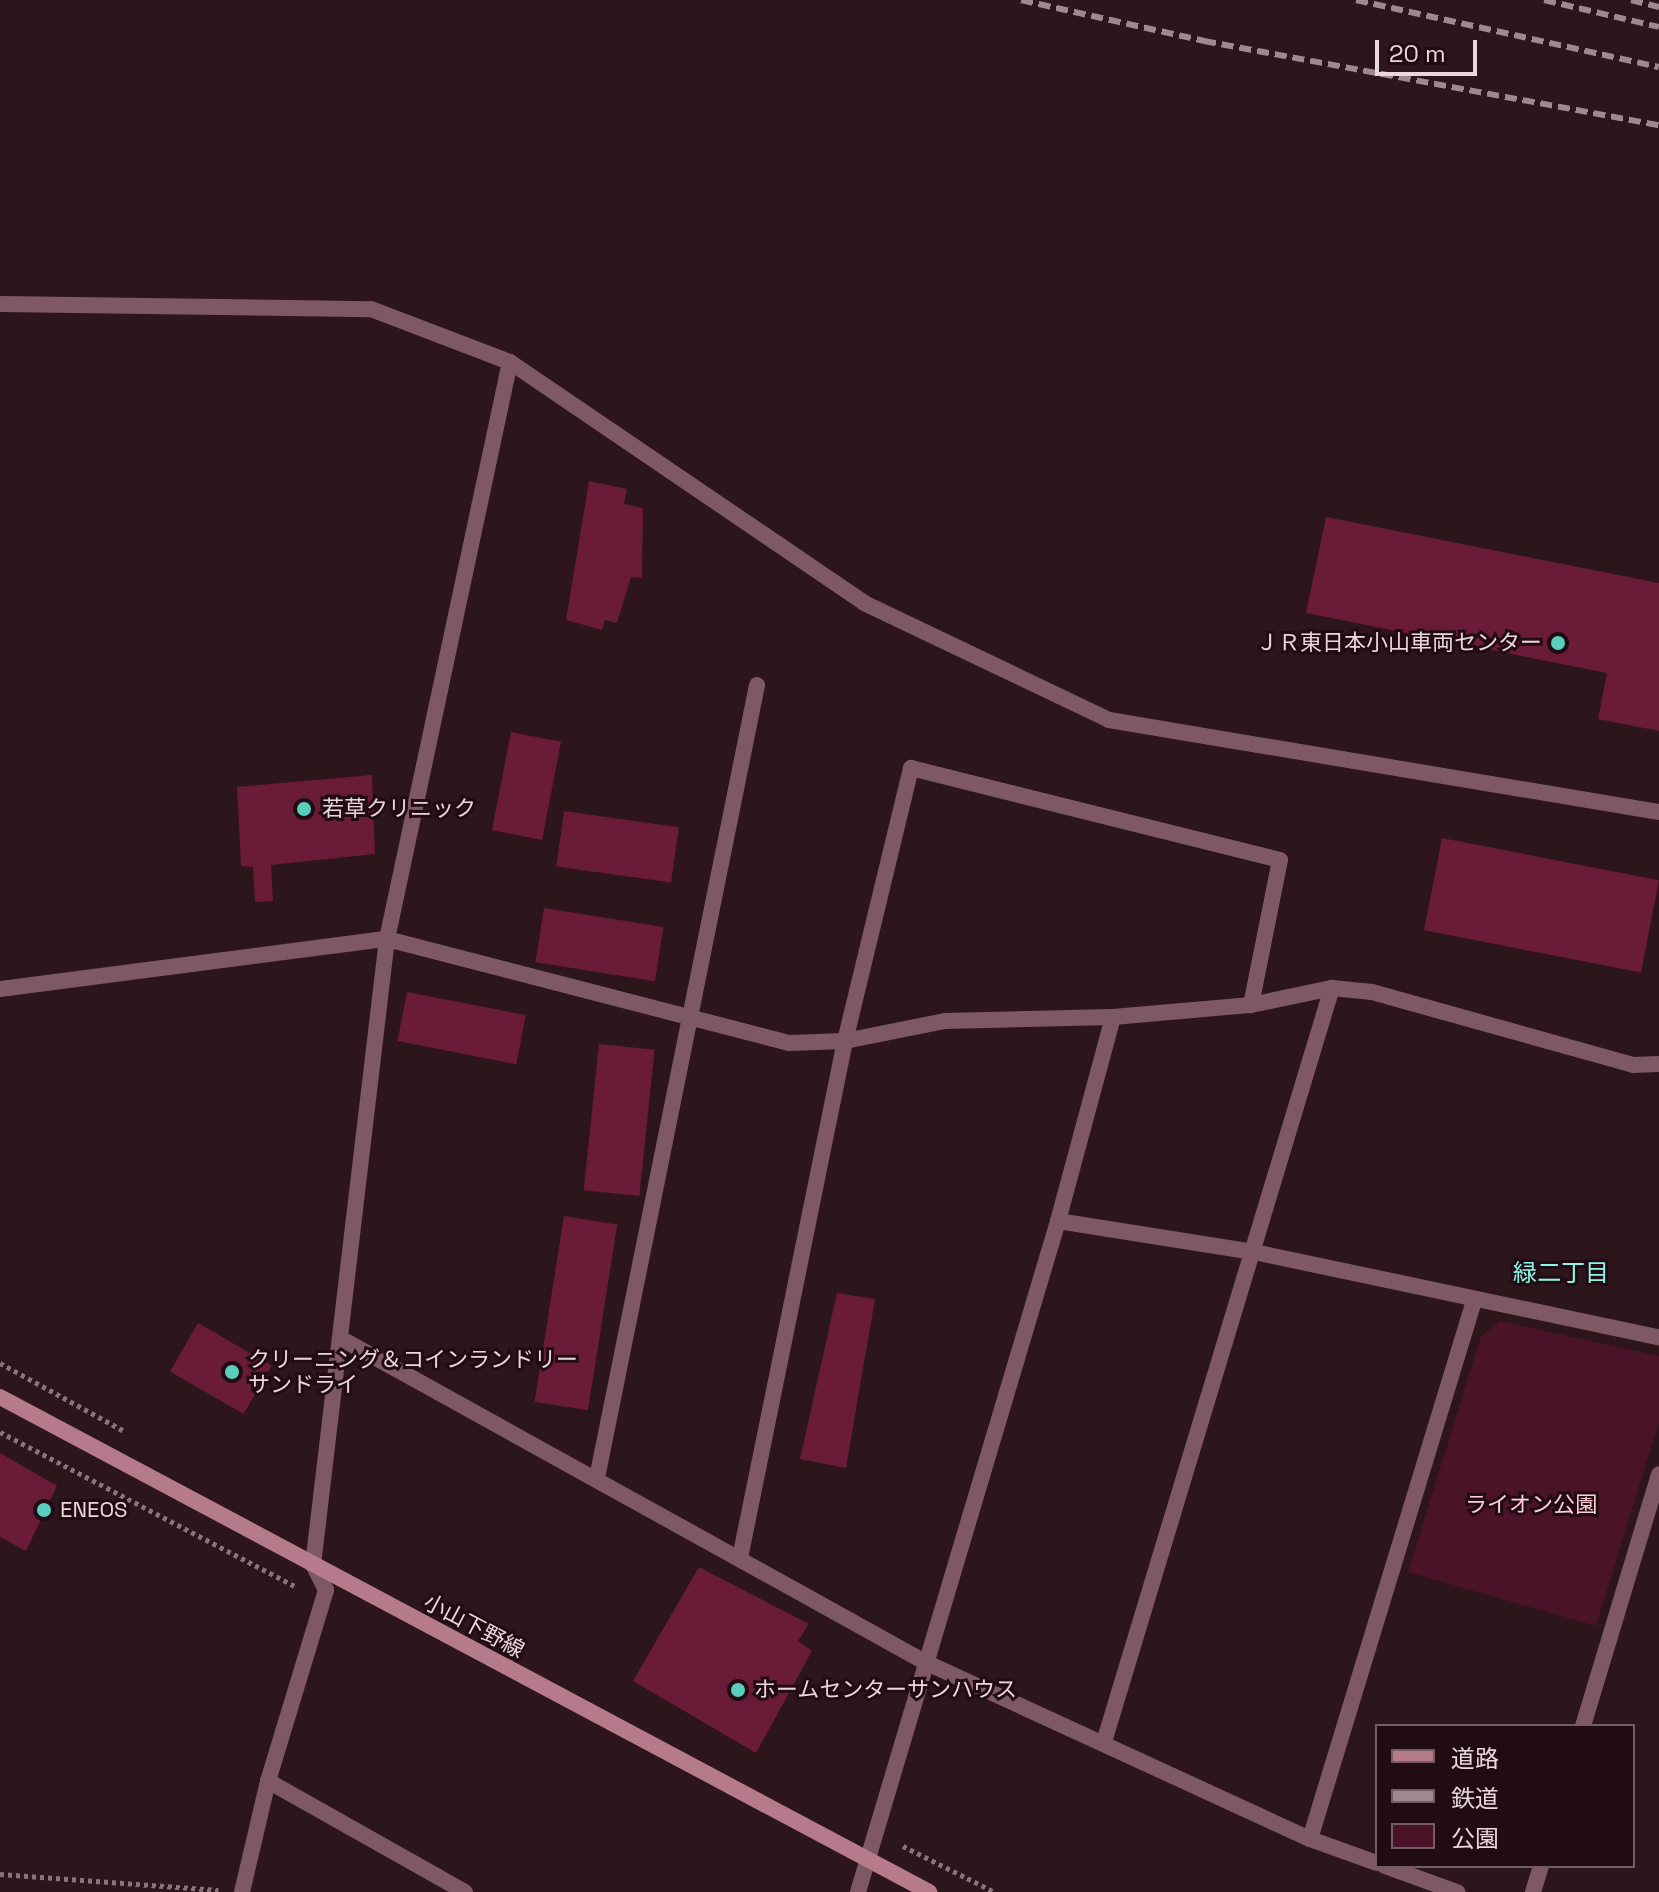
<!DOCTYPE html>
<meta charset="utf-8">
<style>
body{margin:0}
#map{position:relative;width:1659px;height:1892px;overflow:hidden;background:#2d151c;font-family:"Space Grotesk","Noto Sans JP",sans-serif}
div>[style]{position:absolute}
.green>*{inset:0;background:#4a1327}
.building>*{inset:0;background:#691b38;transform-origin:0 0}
.path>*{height:5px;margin-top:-2.5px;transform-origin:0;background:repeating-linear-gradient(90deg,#887479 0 4px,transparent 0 8px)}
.minor>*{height:16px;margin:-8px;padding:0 8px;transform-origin:8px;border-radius:8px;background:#7e5963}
.secondary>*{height:16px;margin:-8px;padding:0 8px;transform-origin:8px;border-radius:8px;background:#b67b8a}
.rail>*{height:6px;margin-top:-3px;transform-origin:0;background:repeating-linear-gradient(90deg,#9d898f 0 12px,transparent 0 18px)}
.dots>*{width:22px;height:22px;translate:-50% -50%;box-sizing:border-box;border:4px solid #220c13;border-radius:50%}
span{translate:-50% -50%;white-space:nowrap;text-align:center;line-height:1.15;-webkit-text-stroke:6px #220c13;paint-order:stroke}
.poi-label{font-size:22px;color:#e8d7db}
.right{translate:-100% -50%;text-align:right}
.left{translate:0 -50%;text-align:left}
.park-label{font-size:22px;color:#fdccd8}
.street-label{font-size:22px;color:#e8d7db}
.neighbourhood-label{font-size:24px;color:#8df4e3}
.legend{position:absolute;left:1375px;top:1724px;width:260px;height:144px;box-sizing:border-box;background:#220c13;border:2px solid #715d63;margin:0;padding:10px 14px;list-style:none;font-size:24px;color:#e8d7db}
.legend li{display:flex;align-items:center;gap:16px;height:40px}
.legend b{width:40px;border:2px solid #715d63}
.scale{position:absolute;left:1375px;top:40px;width:102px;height:36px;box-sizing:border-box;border:4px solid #e8d7db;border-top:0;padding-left:10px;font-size:24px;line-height:28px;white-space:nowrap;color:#e8d7db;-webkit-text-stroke:6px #220c13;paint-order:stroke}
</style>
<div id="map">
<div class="green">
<div style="clip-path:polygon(1500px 1321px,1659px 1356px,1659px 1422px,1596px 1626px,1408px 1572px,1481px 1336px)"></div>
</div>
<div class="building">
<div style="clip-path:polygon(589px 481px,627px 489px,624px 504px,643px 508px,642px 578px,631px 577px,617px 623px,605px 620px,602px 630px,566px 620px)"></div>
<div style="clip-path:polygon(1326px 517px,1659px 583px,1659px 731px,1598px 719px,1607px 673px,1306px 613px)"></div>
<div style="left:511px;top:732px;width:51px;height:100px;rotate:11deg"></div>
<div style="clip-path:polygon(372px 775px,375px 854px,271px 865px,273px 901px,255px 902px,253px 867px,241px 866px,237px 787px)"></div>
<div style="left:564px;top:811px;width:116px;height:56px;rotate:8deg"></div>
<div style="left:1442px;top:838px;width:221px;height:94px;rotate:11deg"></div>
<div style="left:544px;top:908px;width:121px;height:55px;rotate:9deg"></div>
<div style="left:407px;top:992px;width:121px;height:50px;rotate:11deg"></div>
<div style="left:599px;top:1044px;width:56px;height:147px;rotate:6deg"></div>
<div style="left:564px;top:1216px;width:54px;height:188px;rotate:9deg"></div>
<div style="clip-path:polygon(837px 1293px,875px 1299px,846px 1468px,800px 1459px)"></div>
<div style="left:198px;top:1323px;width:85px;height:56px;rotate:30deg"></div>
<div style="clip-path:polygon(0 1453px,57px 1486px,26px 1551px,0 1537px)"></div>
<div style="clip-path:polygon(699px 1567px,809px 1624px,798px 1641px,812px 1651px,756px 1753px,633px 1681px)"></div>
</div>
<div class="path">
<div style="left:0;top:1363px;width:141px;rotate:28.7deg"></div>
<div style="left:0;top:1432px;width:332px;rotate:27.6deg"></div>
<div style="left:903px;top:1846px;width:103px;rotate:26.6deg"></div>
<div style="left:0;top:1874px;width:219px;rotate:4.2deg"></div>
</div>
<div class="minor">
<div style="left:0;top:304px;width:371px;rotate:0.8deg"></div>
<div style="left:371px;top:309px;width:149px;rotate:20.9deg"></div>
<div style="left:510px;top:362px;width:428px;rotate:34.2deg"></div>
<div style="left:864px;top:603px;width:272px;rotate:25.5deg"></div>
<div style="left:1109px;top:720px;width:558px;rotate:9.5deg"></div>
<div style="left:0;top:989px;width:390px;rotate:-7.4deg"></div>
<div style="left:387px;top:939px;width:415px;rotate:14.5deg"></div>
<div style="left:789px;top:1043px;width:56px;rotate:-2deg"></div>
<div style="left:845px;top:1041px;width:102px;rotate:-11.3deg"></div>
<div style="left:945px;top:1021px;width:168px;rotate:-1.4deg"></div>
<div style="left:1113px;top:1017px;width:139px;rotate:-5deg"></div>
<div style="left:1251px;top:1005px;width:83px;rotate:-11.9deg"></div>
<div style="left:1332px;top:988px;width:40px;rotate:5.7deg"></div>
<div style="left:1372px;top:992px;width:271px;rotate:15.6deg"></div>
<div style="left:1633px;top:1065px;width:26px;rotate:-2deg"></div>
<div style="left:1058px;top:1221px;width:198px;rotate:9deg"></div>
<div style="left:1254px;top:1252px;width:414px;rotate:11.9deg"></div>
<div style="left:340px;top:1338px;width:669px;rotate:28.98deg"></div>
<div style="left:925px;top:1662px;width:424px;rotate:24.7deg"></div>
<div style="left:1310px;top:1839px;width:71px;rotate:19.7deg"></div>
<div style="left:597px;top:1478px;width:809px;rotate:-78.59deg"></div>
<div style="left:740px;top:1558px;width:528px;rotate:-78.52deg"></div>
<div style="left:845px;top:1041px;width:281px;rotate:-76.4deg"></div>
<div style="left:911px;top:768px;width:380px;rotate:14deg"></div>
<div style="left:1280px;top:860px;width:148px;rotate:101.3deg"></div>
<div style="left:1583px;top:1726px;width:263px;rotate:-73.2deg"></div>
<div style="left:1104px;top:1742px;width:788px;rotate:-73.18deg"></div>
<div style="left:268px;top:1781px;width:226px;rotate:29.4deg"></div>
<div style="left:1310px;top:1839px;width:562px;rotate:-73.05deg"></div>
<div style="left:1385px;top:1866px;width:77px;rotate:19.9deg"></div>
<div style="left:242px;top:1892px;width:114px;rotate:-76.8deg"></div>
<div style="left:268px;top:1781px;width:200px;rotate:-73.1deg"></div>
<div style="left:326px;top:1590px;width:28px;rotate:-117deg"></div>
<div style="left:313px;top:1565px;width:630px;rotate:-83.26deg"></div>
<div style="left:387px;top:939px;width:590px;rotate:-77.97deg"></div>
<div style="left:858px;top:1892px;width:700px;rotate:-73.4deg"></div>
<div style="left:1058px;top:1221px;width:211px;rotate:-74.9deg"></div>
<div style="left:1533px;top:1892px;width:27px;rotate:-73deg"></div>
</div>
<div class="secondary">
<div style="left:0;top:1397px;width:1053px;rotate:28.05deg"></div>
</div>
<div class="rail">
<div style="left:1021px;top:0;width:188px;rotate:12.6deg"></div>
<div style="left:1204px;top:41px;width:463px;rotate:10.5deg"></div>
<div style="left:1356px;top:0;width:310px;rotate:12.5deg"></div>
<div style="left:1544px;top:0;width:118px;rotate:13.2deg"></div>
<div style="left:1631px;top:0;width:29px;rotate:14deg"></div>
</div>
<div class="dots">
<div style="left:1558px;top:643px;background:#5acebd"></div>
<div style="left:304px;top:809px;background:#5acebd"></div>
<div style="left:232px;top:1372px;background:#5acebd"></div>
<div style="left:44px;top:1510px;background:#5acebd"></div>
<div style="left:738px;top:1690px;background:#5acebd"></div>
</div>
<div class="poi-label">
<span class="right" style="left:1542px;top:643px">ＪＲ東日本小山車両センター</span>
<span class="left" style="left:322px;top:809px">若草クリニック</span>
<span class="left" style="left:248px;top:1372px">クリーニング＆コインランドリー<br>サンドライ</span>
<span class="left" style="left:60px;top:1510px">ENEOS</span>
<span class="left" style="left:754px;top:1690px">ホームセンターサンハウス</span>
</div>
<div class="park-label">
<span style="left:1531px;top:1505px">ライオン公園</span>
</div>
<div class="street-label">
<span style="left:474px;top:1626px;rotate:28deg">小山下野線</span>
</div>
<div class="neighbourhood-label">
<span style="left:1561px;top:1273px">緑二丁目</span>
</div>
<ul class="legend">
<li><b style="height:10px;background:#b67b8a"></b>道路</li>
<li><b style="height:10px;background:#9d898f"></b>鉄道</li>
<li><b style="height:22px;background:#4a1327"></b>公園</li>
</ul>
<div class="scale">20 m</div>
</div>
